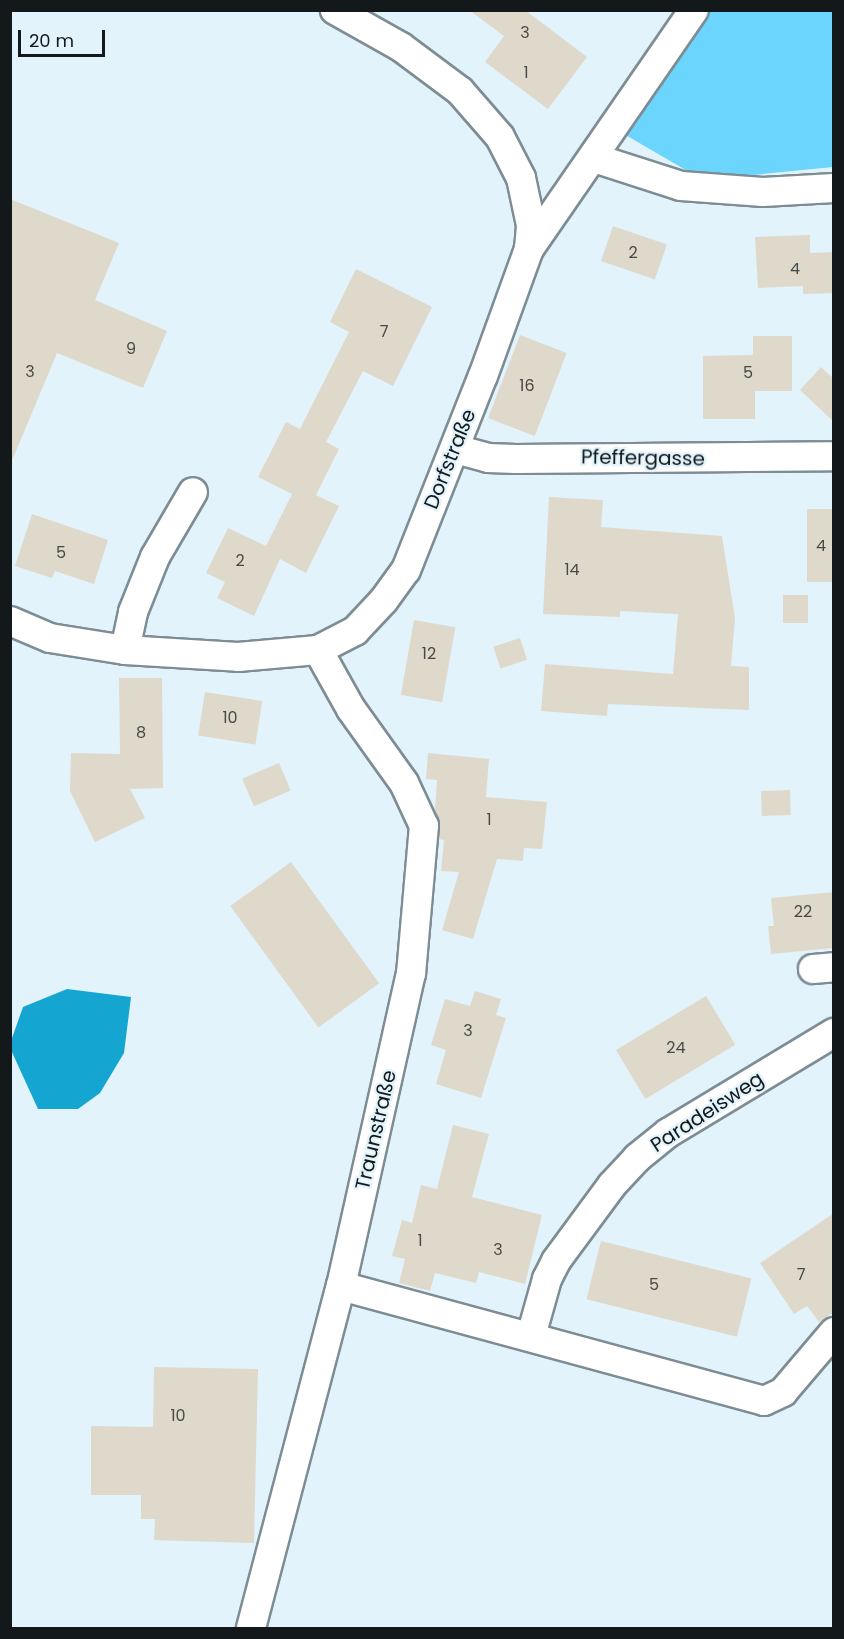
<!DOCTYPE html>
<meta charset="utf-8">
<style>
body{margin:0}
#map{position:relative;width:844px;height:1639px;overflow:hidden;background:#e2f3fb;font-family:Poppins,sans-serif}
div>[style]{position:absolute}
.green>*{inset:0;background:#6cd5fe}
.water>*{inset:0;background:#14a5d1}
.building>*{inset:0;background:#dfd9cb;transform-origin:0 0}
.roads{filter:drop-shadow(2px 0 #7e8d94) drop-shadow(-2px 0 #7e8d94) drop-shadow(0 2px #7e8d94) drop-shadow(0 -2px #7e8d94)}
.minor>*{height:28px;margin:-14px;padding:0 14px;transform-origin:14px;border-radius:14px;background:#fff}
span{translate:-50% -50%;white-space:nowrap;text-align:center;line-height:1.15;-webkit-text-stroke:4.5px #e2f3fb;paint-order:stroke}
.number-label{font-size:16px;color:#464947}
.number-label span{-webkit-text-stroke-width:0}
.street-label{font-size:20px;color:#13191b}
.frame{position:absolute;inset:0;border:12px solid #13191b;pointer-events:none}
.scale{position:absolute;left:18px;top:30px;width:87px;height:27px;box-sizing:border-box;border:3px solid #13191b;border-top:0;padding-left:8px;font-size:18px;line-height:21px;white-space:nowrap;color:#13191b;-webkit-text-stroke:4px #e2f3fb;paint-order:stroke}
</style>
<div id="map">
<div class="green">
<div style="clip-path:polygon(691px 11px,833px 11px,833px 167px,703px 180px,610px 126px)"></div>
</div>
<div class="water">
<div style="clip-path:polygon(67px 989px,131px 997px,124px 1053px,100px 1093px,78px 1109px,38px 1109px,11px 1050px,11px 1041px,23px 1007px)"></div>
</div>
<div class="building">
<div style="clip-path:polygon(469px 10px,525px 10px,587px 57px,548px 109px,485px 62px,504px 36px)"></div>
<div style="clip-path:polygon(10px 199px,119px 243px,95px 300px,167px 331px,143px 388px,57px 353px,11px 463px)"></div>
<div style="left:613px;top:226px;width:57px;height:37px;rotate:19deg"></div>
<div style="clip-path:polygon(810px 235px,810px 253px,834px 252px,834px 293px,803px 294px,803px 286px,758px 288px,755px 237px)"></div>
<div style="clip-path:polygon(356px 269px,432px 307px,393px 386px,363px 371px,326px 442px,339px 449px,316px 495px,339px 506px,306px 573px,280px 559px,254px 616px,217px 598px,225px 582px,206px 573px,228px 528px,266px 546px,292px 494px,258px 477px,286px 422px,300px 429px,349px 332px,330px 322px)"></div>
<div style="left:520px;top:335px;width:50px;height:89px;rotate:21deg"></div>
<div style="clip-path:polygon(753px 336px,792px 336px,792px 391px,755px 391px,755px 419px,703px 419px,703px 356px,753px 355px)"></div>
<div style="clip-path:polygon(821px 367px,834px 379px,834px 422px,800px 390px)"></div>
<div style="clip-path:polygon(549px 497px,603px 500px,601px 527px,722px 536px,735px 618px,731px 666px,749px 667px,749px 710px,608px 704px,607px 716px,541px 711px,545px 664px,673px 674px,678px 614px,620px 611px,620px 617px,543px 614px)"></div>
<div style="left:834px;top:509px;width:73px;height:27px;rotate:90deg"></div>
<div style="clip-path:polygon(32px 514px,108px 540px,94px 584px,55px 571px,52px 578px,15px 566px)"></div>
<div style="left:783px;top:595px;width:25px;height:28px"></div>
<div style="left:414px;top:620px;width:42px;height:76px;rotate:10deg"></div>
<div style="left:520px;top:638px;width:23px;height:28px;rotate:72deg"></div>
<div style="clip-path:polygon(119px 678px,162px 678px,163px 788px,130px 789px,145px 818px,95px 842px,70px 791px,71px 753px,120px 754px)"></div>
<div style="left:205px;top:692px;width:58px;height:44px;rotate:9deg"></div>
<div style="clip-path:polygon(428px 753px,489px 759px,486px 797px,547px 802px,542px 849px,524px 848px,523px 861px,497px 859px,473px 939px,442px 930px,459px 872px,441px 871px,444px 840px,439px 839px,440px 827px,435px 810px,437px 780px,426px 779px)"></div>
<div style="left:279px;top:763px;width:30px;height:40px;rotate:67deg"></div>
<div style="left:790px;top:790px;width:25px;height:29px;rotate:88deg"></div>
<div style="left:291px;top:862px;width:150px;height:75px;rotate:54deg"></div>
<div style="clip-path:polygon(834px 892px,834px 948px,771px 954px,768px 926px,774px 926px,771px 898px)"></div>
<div style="clip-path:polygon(475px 991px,501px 999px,496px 1015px,506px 1018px,481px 1098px,436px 1084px,446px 1050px,431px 1045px,445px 999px,470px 1006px)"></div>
<div style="left:706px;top:996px;width:57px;height:105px;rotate:59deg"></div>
<div style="clip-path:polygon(453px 1125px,489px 1134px,472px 1197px,542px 1215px,525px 1284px,479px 1272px,476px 1283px,435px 1273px,430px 1291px,399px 1283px,405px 1259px,392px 1256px,402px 1220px,412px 1223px,421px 1185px,437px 1189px)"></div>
<div style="clip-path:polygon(834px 1213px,834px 1312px,819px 1322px,807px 1306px,794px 1314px,760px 1263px)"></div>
<div style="left:601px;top:1241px;width:155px;height:60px;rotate:14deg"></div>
<div style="clip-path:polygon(154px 1367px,258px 1369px,254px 1543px,154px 1540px,155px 1519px,141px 1519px,141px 1495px,91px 1495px,91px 1426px,153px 1427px)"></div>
</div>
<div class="roads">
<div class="minor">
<div style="left:594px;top:158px;width:91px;rotate:17.8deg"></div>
<div style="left:681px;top:186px;width:82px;rotate:4.2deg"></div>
<div style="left:763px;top:192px;width:71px;rotate:-3.2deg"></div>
<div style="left:529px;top:249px;width:290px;rotate:-55.4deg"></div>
<div style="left:455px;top:449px;width:34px;rotate:15deg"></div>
<div style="left:488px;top:458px;width:28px;rotate:2deg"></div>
<div style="left:516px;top:459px;width:318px;rotate:-0.5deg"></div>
<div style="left:10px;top:621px;width:43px;rotate:23deg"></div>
<div style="left:50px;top:638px;width:76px;rotate:9.1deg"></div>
<div style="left:125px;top:650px;width:113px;rotate:3.5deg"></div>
<div style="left:238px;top:657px;width:80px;rotate:-5deg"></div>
<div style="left:318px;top:650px;width:42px;rotate:-27.2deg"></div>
<div style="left:355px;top:631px;width:42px;rotate:-46.9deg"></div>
<div style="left:384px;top:600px;width:37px;rotate:-54deg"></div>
<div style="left:406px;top:570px;width:209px;rotate:-68.4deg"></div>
<div style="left:483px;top:376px;width:135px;rotate:-70.1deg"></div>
<div style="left:529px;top:249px;width:24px;rotate:-85deg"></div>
<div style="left:531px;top:225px;width:48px;rotate:-102deg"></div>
<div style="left:521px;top:178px;width:46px;rotate:-117.1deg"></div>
<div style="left:500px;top:137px;width:61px;rotate:-131deg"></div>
<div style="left:460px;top:91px;width:74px;rotate:-143.3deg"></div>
<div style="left:401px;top:47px;width:76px;rotate:-150.7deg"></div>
<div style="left:125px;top:650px;width:39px;rotate:-78deg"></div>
<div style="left:133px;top:612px;width:59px;rotate:-68.2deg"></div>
<div style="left:155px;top:557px;width:75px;rotate:-59.7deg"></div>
<div style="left:813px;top:969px;width:21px;rotate:-5deg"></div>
<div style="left:341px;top:1286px;width:438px;rotate:15.2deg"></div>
<div style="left:764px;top:1401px;width:21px;rotate:-25deg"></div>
<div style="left:783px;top:1392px;width:79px;rotate:-49.6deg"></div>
<div style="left:531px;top:1336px;width:59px;rotate:-74.3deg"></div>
<div style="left:547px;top:1279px;width:20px;rotate:-63deg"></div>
<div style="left:556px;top:1261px;width:94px;rotate:-53.6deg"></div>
<div style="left:612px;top:1185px;width:37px;rotate:-47deg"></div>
<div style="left:637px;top:1158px;width:40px;rotate:-39deg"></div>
<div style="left:668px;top:1133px;width:194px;rotate:-31.1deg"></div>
<div style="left:251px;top:1628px;width:354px;rotate:-75.3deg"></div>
<div style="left:341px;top:1286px;width:320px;rotate:-77.4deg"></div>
<div style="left:411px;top:974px;width:149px;rotate:-85deg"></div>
<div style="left:424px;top:826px;width:47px;rotate:-114.9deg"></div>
<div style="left:404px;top:783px;width:91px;rotate:-125.6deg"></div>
<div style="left:351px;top:709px;width:68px;rotate:-119.2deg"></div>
</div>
</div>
<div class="number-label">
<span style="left:525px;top:33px">3</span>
<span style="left:526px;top:73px">1</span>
<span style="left:633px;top:253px">2</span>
<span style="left:795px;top:269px">4</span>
<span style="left:384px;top:332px">7</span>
<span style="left:131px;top:349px">9</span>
<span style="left:30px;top:372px">3</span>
<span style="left:748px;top:373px">5</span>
<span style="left:527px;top:386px">16</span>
<span style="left:821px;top:546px">4</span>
<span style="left:61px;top:553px">5</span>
<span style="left:240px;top:561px">2</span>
<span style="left:572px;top:570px">14</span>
<span style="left:429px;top:654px">12</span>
<span style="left:230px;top:718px">10</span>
<span style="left:141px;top:733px">8</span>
<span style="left:489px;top:820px">1</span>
<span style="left:803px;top:912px">22</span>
<span style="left:468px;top:1031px">3</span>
<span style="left:676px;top:1048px">24</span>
<span style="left:420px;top:1241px">1</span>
<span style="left:498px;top:1250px">3</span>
<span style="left:801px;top:1275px">7</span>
<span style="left:654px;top:1285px">5</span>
<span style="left:178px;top:1416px">10</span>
</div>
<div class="street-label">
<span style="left:643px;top:458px;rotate:1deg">Pfeffergasse</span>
<span style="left:450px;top:459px;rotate:-68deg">Dorfstraße</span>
<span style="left:707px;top:1112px;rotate:-33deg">Paradeisweg</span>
<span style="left:376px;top:1130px;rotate:-77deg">Traunstraße</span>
</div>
<div class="frame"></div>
<div class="scale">20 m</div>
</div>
